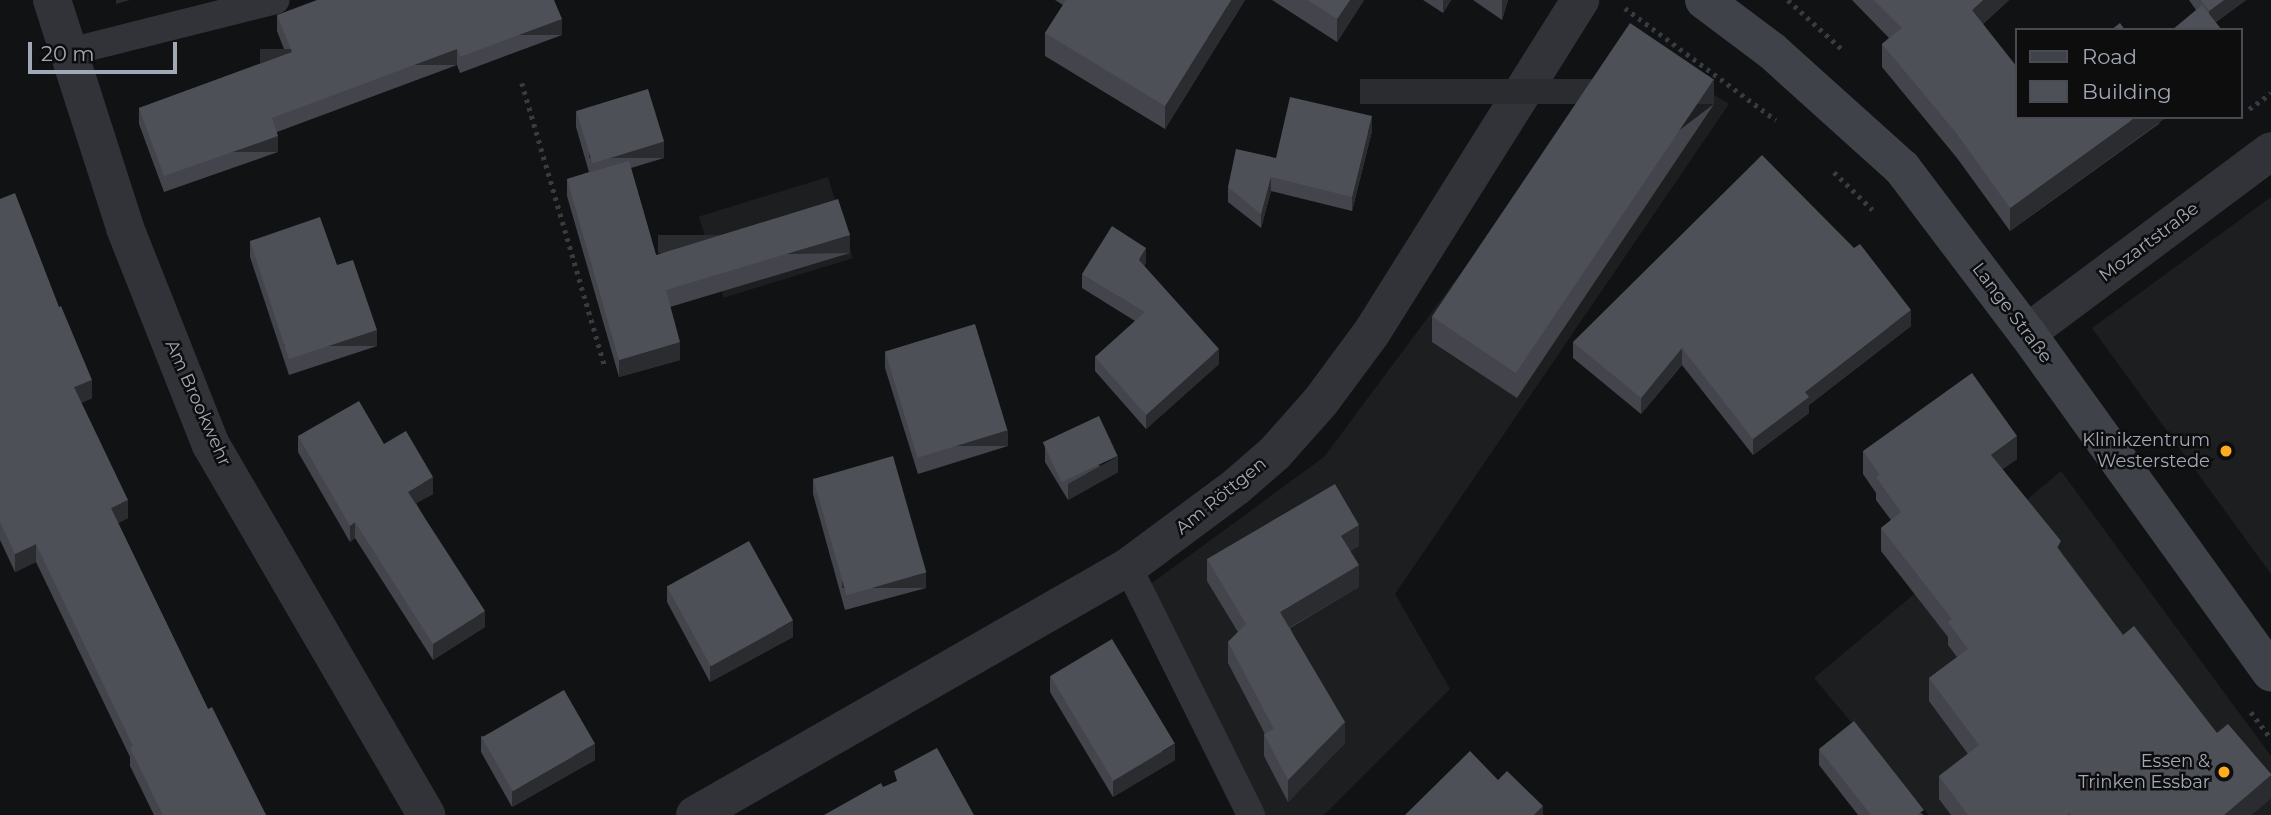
<!DOCTYPE html>
<meta charset="utf-8">
<style>
body{margin:0}
#map{position:relative;width:2271px;height:815px;overflow:hidden;background:#111213;font-family:Montserrat,sans-serif}
div>[style]{position:absolute}
.built>*{inset:0;background:#1d1e20;transform-origin:0 0}
.path>*{height:4.5px;margin-top:-2.25px;transform-origin:0;background:repeating-linear-gradient(90deg,#383b40 0 3.5px,transparent 0 8.5px)}
.lane>*{height:28px;margin:-14px;padding:0 14px;transform-origin:14px;border-radius:14px;background:#323339}
.street>*{height:38px;margin:-19px;padding:0 19px;transform-origin:19px;border-radius:19px;background:#323339}
.secondary>*{height:38px;margin:-19px;padding:0 19px;transform-origin:19px;border-radius:19px;background:#404249}
.wall>*{inset:0;background:#44454c}
.shaded-wall>*{inset:0;background:#2b2c30;transform-origin:0 0}
.building>*{inset:0;background:#4e5057;transform-origin:0 0}
.dots>*{width:19px;height:19px;translate:-50% -50%;box-sizing:border-box;border:4px solid #0d0d0e;border-radius:50%}
span{translate:-50% -50%;white-space:nowrap;text-align:center;line-height:1.15;-webkit-text-stroke:5px #0d0d0e;paint-order:stroke}
.street-label{font-size:18px;color:#a1a8b6}
.poi-label{font-size:18px;color:#a1a8b6}
.right{translate:-100% -50%;text-align:right}
.legend{position:absolute;left:2015px;top:28px;width:228px;height:91px;box-sizing:border-box;background:#0d0d0e;border:2px solid #484b51;margin:0;padding:9px 12px;list-style:none;font-size:21px;color:#a1a8b6}
.legend li{display:flex;align-items:center;gap:14px;height:35px}
.legend b{width:35px;border:2px solid #484b51}
.scale{position:absolute;left:28px;top:42px;width:149px;height:32px;box-sizing:border-box;border:4px solid #a1a8b6;border-top:0;padding-left:9px;font-size:21px;line-height:24px;white-space:nowrap;color:#a1a8b6;-webkit-text-stroke:5px #0d0d0e;paint-order:stroke}
</style>
<div id="map">
<div class="built">
<div style="clip-path:polygon(1632px 43px,1729px 104px,1395px 594px,1450px 689px,1324px 815px,1260px 815px,1148px 586px,1324px 457px)"></div>
<div style="left:828px;top:177px;width:85px;height:135px;rotate:73deg"></div>
<div style="clip-path:polygon(2271px 197px,2271px 574px,2092px 328px)"></div>
<div style="clip-path:polygon(2061px 471px,2271px 756px,2271px 815px,1929px 815px,1814px 678px)"></div>
</div>
<div class="path">
<div style="left:1788px;top:0;width:76px;rotate:42.3deg"></div>
<div style="left:1625px;top:8px;width:188px;rotate:36.6deg"></div>
<div style="left:522px;top:83px;width:296px;rotate:73.7deg"></div>
<div style="left:2249px;top:109px;width:27px;rotate:-36deg"></div>
<div style="left:1834px;top:172px;width:54px;rotate:44.3deg"></div>
<div style="left:2251px;top:712px;width:34px;rotate:53deg"></div>
</div>
<div class="lane">
<div style="left:69px;top:52px;width:213px;rotate:-14.1deg"></div>
<div style="left:1128px;top:567px;width:277px;rotate:63.6deg"></div>
</div>
<div class="street">
<div style="left:52px;top:0;width:239px;rotate:72.2deg"></div>
<div style="left:125px;top:228px;width:233px;rotate:68.4deg"></div>
<div style="left:211px;top:445px;width:428px;rotate:59.8deg"></div>
<div style="left:2027px;top:333px;width:304px;rotate:-36.7deg"></div>
<div style="left:695px;top:815px;width:499px;rotate:-29.8deg"></div>
<div style="left:1128px;top:567px;width:136px;rotate:-36.6deg"></div>
<div style="left:1237px;top:486px;width:50px;rotate:-41deg"></div>
<div style="left:1275px;top:453px;width:69px;rotate:-48.5deg"></div>
<div style="left:1321px;top:401px;width:86px;rotate:-53.5deg"></div>
<div style="left:1372px;top:332px;width:392px;rotate:-57.9deg"></div>
</div>
<div class="secondary">
<div style="left:1704px;top:0;width:85px;rotate:36.9deg"></div>
<div style="left:1772px;top:51px;width:175px;rotate:42deg"></div>
<div style="left:1902px;top:168px;width:207px;rotate:52.9deg"></div>
<div style="left:2027px;top:333px;width:418px;rotate:54.3deg"></div>
</div>
<div class="wall">
<div style="clip-path:polygon(1055px 0,1245px 0,1165px 129px,1045px 56px,1045px 33px,1063px 5px)"></div>
<div style="clip-path:polygon(1272px 0,1364px 0,1337px 42px)"></div>
<div style="clip-path:polygon(1423px 0,1451px 0,1443px 13px)"></div>
<div style="clip-path:polygon(1473px 0,1508px 0,1502px 20px)"></div>
<div style="clip-path:polygon(1852px 0,2009px 0,1983px 24px,2017px 117px,2160px 123px,2010px 231px,1957px 158px,1882px 67px,1882px 44px,1889px 38px)"></div>
<div style="clip-path:polygon(2189px 0,2246px 0,2216px 22px,2196px 10px)"></div>
<div style="clip-path:polygon(277px 15px,562px 35px,460px 73px,457px 65px,277px 132px,278px 152px,164px 192px,139px 124px,139px 108px,286px 54px,277px 31px)"></div>
<div style="clip-path:polygon(1714px 104px,1517px 398px,1432px 342px,1432px 317px)"></div>
<div style="clip-path:polygon(576px 111px,664px 158px,631px 168px,656px 255px,850px 253px,670px 307px,680px 360px,619px 377px,567px 196px,567px 179px,589px 172px,576px 127px)"></div>
<div style="clip-path:polygon(1372px 131px,1352px 211px,1271px 191px,1261px 228px,1228px 202px,1228px 187px,1276px 158px)"></div>
<div style="clip-path:polygon(0 199px,92px 398px,81px 403px,128px 518px,118px 523px,208px 709px,266px 815px,154px 815px,130px 766px,130px 757px,36px 562px,15px 572px,0 540px)"></div>
<div style="clip-path:polygon(250px 241px,337px 265px,377px 346px,289px 375px,250px 257px)"></div>
<div style="clip-path:polygon(1146px 262px,1144px 266px,1219px 364px,1146px 429px,1095px 371px,1095px 357px,1135px 321px,1082px 288px,1082px 274px)"></div>
<div style="clip-path:polygon(1911px 326px,1809px 405px,1809px 413px,1753px 455px,1682px 365px,1641px 414px,1573px 358px,1573px 342px)"></div>
<div style="clip-path:polygon(885px 351px,1008px 446px,918px 474px,885px 368px)"></div>
<div style="clip-path:polygon(298px 436px,384px 444px,433px 494px,416px 503px,485px 627px,433px 660px,355px 538px,350px 542px,298px 452px)"></div>
<div style="clip-path:polygon(1045px 446px,1118px 472px,1068px 500px,1045px 462px)"></div>
<div style="clip-path:polygon(1863px 451px,2017px 459px,2002px 469px,2061px 552px,2123px 635px,2217px 733px,2271px 774px,2271px 798px,2251px 815px,1951px 815px,1939px 799px,1939px 776px,1968px 754px,1929px 701px,1929px 678px,1957px 657px,1948px 645px,1948px 637px,1881px 551px,1881px 528px,1891px 520px,1876px 500px,1876px 493px,1863px 474px)"></div>
<div style="clip-path:polygon(813px 478px,926px 588px,845px 610px,813px 494px)"></div>
<div style="clip-path:polygon(1359px 546px,1350px 551px,1359px 587px,1290px 628px,1345px 743px,1288px 802px,1264px 756px,1264px 734px,1265px 734px,1228px 663px,1228px 642px,1238px 632px,1207px 581px,1207px 559px)"></div>
<div style="clip-path:polygon(667px 586px,793px 637px,710px 682px,667px 602px)"></div>
<div style="clip-path:polygon(1050px 676px,1175px 760px,1113px 797px,1050px 692px)"></div>
<div style="clip-path:polygon(481px 736px,595px 760px,512px 807px,481px 752px)"></div>
<div style="clip-path:polygon(1819px 749px,1924px 815px,1858px 815px,1819px 765px)"></div>
</div>
<div class="shaded-wall">
<div style="clip-path:polygon(116px 0,130px 0,116px 4px)"></div>
<div style="clip-path:polygon(1231px 0,1245px 0,1165px 129px,1165px 106px)"></div>
<div style="clip-path:polygon(1350px 0,1364px 0,1337px 42px,1337px 19px)"></div>
<div style="clip-path:polygon(1443px 0,1451px 0,1443px 13px)"></div>
<div style="clip-path:polygon(1502px 0,1508px 0,1502px 20px)"></div>
<div style="clip-path:polygon(1983px 0,2009px 0,1972px 34px,1972px 10px)"></div>
<div style="clip-path:polygon(2224px 0,2246px 0,2209px 27px,2209px 11px)"></div>
<div style="left:562px;top:19px;width:16px;height:109px;rotate:90deg"></div>
<div style="left:457px;top:49px;width:16px;height:197px;rotate:90deg"></div>
<div style="left:1714px;top:79px;width:25px;height:354px;rotate:90deg"></div>
<div style="clip-path:polygon(1372px 116px,1372px 131px,1352px 211px,1352px 197px)"></div>
<div style="clip-path:polygon(2136px 117px,2167px 117px,2010px 231px,2010px 208px)"></div>
<div style="left:278px;top:136px;width:16px;height:121px;rotate:90deg"></div>
<div style="left:664px;top:142px;width:16px;height:75px;rotate:90deg"></div>
<div style="clip-path:polygon(1271px 177px,1271px 191px,1261px 228px,1261px 214px)"></div>
<div style="left:850px;top:235px;width:18px;height:192px;rotate:90deg"></div>
<div style="clip-path:polygon(1146px 248px,1146px 262px,1139px 275px,1139px 260px)"></div>
<div style="clip-path:polygon(1911px 310px,1911px 326px,1809px 405px,1809px 413px,1753px 455px,1753px 439px,1805px 392px)"></div>
<div style="left:377px;top:330px;width:16px;height:93px;rotate:90deg"></div>
<div style="clip-path:polygon(680px 342px,680px 360px,619px 377px,619px 360px)"></div>
<div style="clip-path:polygon(1682px 348px,1682px 365px,1641px 414px,1641px 398px)"></div>
<div style="clip-path:polygon(1219px 349px,1219px 364px,1146px 429px,1146px 415px)"></div>
<div style="clip-path:polygon(92px 380px,92px 398px,74px 406px,74px 387px)"></div>
<div style="left:1008px;top:430px;width:16px;height:94px;rotate:90deg"></div>
<div style="clip-path:polygon(2017px 436px,2017px 459px,1991px 478px,1991px 455px)"></div>
<div style="clip-path:polygon(1118px 456px,1118px 472px,1068px 500px,1068px 484px)"></div>
<div style="clip-path:polygon(433px 477px,433px 494px,408px 508px,408px 492px)"></div>
<div style="clip-path:polygon(128px 500px,128px 518px,111px 526px,111px 508px)"></div>
<div style="clip-path:polygon(355px 522px,355px 538px,350px 542px,350px 526px)"></div>
<div style="clip-path:polygon(1359px 525px,1359px 546px,1341px 557px,1341px 536px)"></div>
<div style="clip-path:polygon(36px 544px,36px 562px,15px 572px,15px 554px)"></div>
<div style="clip-path:polygon(1359px 565px,1359px 587px,1280px 633px,1280px 612px)"></div>
<div style="left:926px;top:572px;width:16px;height:84px;rotate:90deg"></div>
<div style="clip-path:polygon(485px 611px,485px 627px,433px 660px,433px 644px)"></div>
<div style="clip-path:polygon(793px 621px,793px 637px,710px 682px,710px 666px)"></div>
<div style="clip-path:polygon(1345px 722px,1345px 743px,1288px 802px,1288px 780px)"></div>
<div style="clip-path:polygon(595px 744px,595px 760px,512px 807px,512px 791px)"></div>
<div style="clip-path:polygon(1175px 744px,1175px 760px,1113px 797px,1113px 781px)"></div>
<div style="clip-path:polygon(2271px 775px,2271px 798px,2251px 815px,2224px 815px)"></div>
<div style="clip-path:polygon(1543px 806px,1543px 815px,1534px 815px)"></div>
</div>
<div class="building">
<div style="clip-path:polygon(317px 0,554px 0,562px 19px,460px 57px,457px 49px,272px 118px,278px 136px,164px 176px,139px 108px,292px 52px,277px 15px)"></div>
<div style="clip-path:polygon(1066px 0,1231px 0,1165px 106px,1045px 33px)"></div>
<div style="clip-path:polygon(1308px 0,1350px 0,1337px 19px)"></div>
<div style="clip-path:polygon(1874px 0,1983px 0,1972px 10px,2017px 67px,2017px 117px,2136px 117px,2010px 208px,1957px 134px,1882px 44px,1902px 28px)"></div>
<div style="clip-path:polygon(2201px 0,2224px 0,2209px 11px)"></div>
<div style="clip-path:polygon(2202px 5px,2222px 30px,2172px 30px)"></div>
<div style="left:1630px;top:23px;width:101px;height:354px;rotate:34deg"></div>
<div style="clip-path:polygon(2120px 23px,2125px 30px,2111px 30px)"></div>
<div style="left:648px;top:89px;width:55px;height:75px;rotate:73deg"></div>
<div style="clip-path:polygon(1290px 97px,1372px 116px,1352px 197px,1271px 177px,1272px 172px,1261px 214px,1228px 187px,1236px 149px,1276px 158px)"></div>
<div style="clip-path:polygon(1762px 155px,1854px 248px,1860px 244px,1911px 310px,1805px 392px,1809px 397px,1753px 439px,1682px 348px,1641px 398px,1573px 342px)"></div>
<div style="clip-path:polygon(629px 161px,656px 255px,838px 199px,850px 235px,666px 290px,680px 342px,619px 360px,567px 179px)"></div>
<div style="clip-path:polygon(15px 193px,59px 307px,61px 306px,92px 380px,74px 387px,128px 500px,111px 508px,208px 709px,212px 707px,266px 815px,163px 815px,130px 748px,133px 746px,36px 544px,15px 554px,0 522px,0 199px)"></div>
<div style="clip-path:polygon(320px 217px,337px 265px,353px 260px,377px 330px,289px 359px,250px 241px)"></div>
<div style="clip-path:polygon(1112px 226px,1146px 248px,1139px 260px,1219px 349px,1146px 415px,1095px 357px,1145px 312px,1082px 274px)"></div>
<div style="left:975px;top:324px;width:111px;height:94px;rotate:73deg"></div>
<div style="clip-path:polygon(1972px 373px,2017px 436px,1991px 455px,2061px 541px,2057px 548px,2123px 635px,2134px 626px,2217px 733px,2228px 724px,2271px 774px,2271px 775px,2224px 815px,2071px 815px,2069px 813px,2067px 815px,1968px 815px,1939px 776px,1979px 745px,1929px 678px,1968px 649px,1948px 622px,1952px 619px,1881px 528px,1901px 512px,1876px 477px,1880px 475px,1863px 451px)"></div>
<div style="clip-path:polygon(359px 401px,384px 444px,406px 431px,433px 477px,408px 492px,485px 611px,433px 644px,355px 522px,350px 526px,298px 436px)"></div>
<div style="left:1099px;top:416px;width:44px;height:62px;rotate:65deg"></div>
<div style="left:893px;top:456px;width:121px;height:83px;rotate:74deg"></div>
<div style="clip-path:polygon(1335px 484px,1359px 525px,1341px 536px,1359px 565px,1280px 612px,1345px 722px,1288px 780px,1264px 734px,1274px 729px,1228px 642px,1246px 624px,1207px 559px)"></div>
<div style="left:749px;top:541px;width:91px;height:94px;rotate:61deg"></div>
<div style="left:1112px;top:639px;width:122px;height:72px;rotate:59deg"></div>
<div style="left:564px;top:690px;width:62px;height:95px;rotate:60deg"></div>
<div style="clip-path:polygon(1854px 721px,1924px 810px,1917px 815px,1871px 815px,1819px 749px)"></div>
<div style="clip-path:polygon(937px 748px,974px 815px,824px 815px,881px 783px,883px 787px,897px 781px,894px 771px)"></div>
<div style="clip-path:polygon(1470px 751px,1498px 780px,1507px 771px,1543px 806px,1534px 815px,1405px 815px)"></div>
</div>
<div class="dots">
<div style="left:2226px;top:451px;background:#ffab1e"></div>
<div style="left:2224px;top:772px;background:#ffab1e"></div>
</div>
<div class="street-label">
<span style="left:2149px;top:242px;rotate:-37deg">Mozartstraße</span>
<span style="left:2012px;top:313px;rotate:53deg">Lange Straße</span>
<span style="left:198px;top:403px;rotate:66deg">Am Brookwehr</span>
<span style="left:1221px;top:496px;rotate:-39deg">Am Röttgen</span>
</div>
<div class="poi-label">
<span class="right" style="left:2210px;top:451px">Klinikzentrum<br>Westerstede</span>
<span class="right" style="left:2210px;top:772px">Essen &amp;<br>Trinken Essbar</span>
</div>
<ul class="legend">
<li><b style="height:9px;background:#404249"></b>Road</li>
<li><b style="height:19px;background:#4e5057"></b>Building</li>
</ul>
<div class="scale">20 m</div>
</div>
